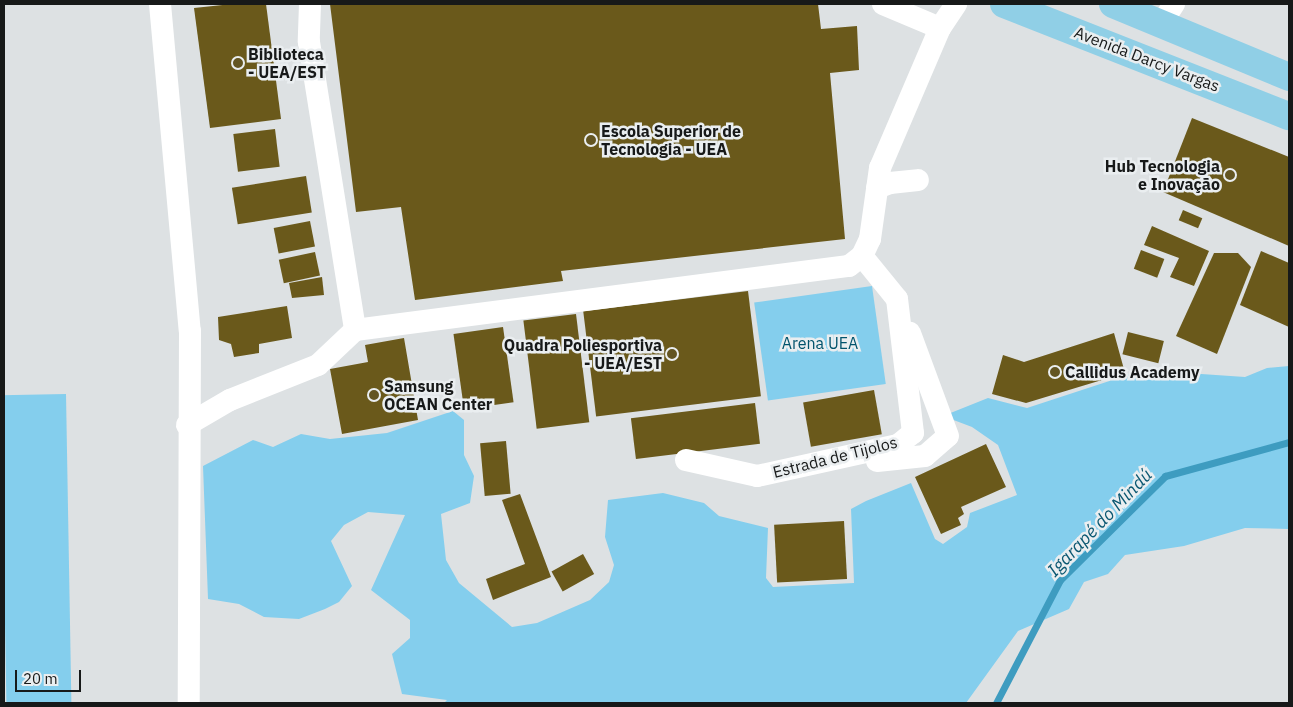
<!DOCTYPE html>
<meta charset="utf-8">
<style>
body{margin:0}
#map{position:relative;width:1293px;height:707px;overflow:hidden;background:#dde1e3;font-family:"IBM Plex Sans",sans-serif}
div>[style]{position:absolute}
.green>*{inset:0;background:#84ceed;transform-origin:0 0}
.stream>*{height:7px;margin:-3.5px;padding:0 3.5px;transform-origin:3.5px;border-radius:3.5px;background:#3e9cc0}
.building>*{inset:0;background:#6a591b;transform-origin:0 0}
.minor>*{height:22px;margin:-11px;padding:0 11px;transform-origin:11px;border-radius:11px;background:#fff}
.major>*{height:28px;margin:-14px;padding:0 14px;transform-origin:14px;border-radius:14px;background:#90cfe6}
.dots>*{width:14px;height:14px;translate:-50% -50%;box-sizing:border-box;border:2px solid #eaeef0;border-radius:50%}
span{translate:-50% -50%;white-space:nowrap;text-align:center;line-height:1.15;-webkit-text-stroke:5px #eaeef0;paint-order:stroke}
.poi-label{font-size:16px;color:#171919;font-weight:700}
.left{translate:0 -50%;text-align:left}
.right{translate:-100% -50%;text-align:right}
.street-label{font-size:16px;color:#171919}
.park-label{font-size:16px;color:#00536c}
.water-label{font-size:18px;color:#0b5872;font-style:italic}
.frame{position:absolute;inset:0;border:5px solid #171919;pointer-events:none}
.scale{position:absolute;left:15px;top:670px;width:66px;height:22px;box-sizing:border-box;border:2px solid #171919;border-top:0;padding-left:6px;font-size:15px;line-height:18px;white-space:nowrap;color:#171919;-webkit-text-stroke:4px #eaeef0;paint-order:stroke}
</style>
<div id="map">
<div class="green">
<div style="left:872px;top:286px;width:99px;height:119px;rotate:82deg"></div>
<div style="clip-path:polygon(1289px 366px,1289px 529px,1245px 528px,1184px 546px,1125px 555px,1108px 574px,1084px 582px,1069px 609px,1018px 631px,966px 703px,444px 703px,447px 700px,402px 694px,392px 654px,410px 638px,410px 620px,371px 590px,405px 515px,368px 512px,344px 525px,331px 541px,352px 586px,339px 602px,325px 609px,299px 619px,264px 617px,239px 604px,208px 599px,203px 466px,253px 440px,273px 447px,301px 434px,330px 439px,387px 433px,453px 411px,464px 420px,464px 455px,474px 476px,470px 503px,441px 514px,446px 560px,459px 583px,512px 627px,537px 623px,590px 600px,609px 582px,614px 565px,605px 537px,608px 500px,663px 493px,704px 503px,719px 516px,768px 528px,766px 578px,773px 587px,854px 583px,851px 509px,866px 501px,911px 483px,935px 539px,943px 544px,967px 527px,970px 513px,1017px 495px,998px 445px,972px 427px,943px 416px,988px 398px,1027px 408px,1143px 370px,1245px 377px,1267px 368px)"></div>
<div style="left:66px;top:394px;width:309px;height:65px;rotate:89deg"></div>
</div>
<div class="stream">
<div style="left:996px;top:703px;width:139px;rotate:-62.5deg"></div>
<div style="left:1060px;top:580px;width:148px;rotate:-44.7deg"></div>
<div style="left:1165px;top:476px;width:129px;rotate:-15.3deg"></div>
</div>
<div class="building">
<div style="clip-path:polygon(232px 4px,266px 4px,281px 119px,210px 128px,194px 8px)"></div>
<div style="clip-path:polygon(330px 4px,818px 4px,821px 29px,857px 26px,859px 70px,830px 73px,845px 239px,561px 271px,563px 281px,415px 300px,401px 207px,356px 212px)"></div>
<div style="clip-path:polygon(1192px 118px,1289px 157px,1289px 246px,1163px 192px)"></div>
<div style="left:275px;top:129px;width:38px;height:42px;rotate:83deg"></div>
<div style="left:306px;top:176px;width:37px;height:75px;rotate:81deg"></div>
<div style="left:1183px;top:210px;width:21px;height:11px;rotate:23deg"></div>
<div style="left:310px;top:221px;width:26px;height:37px;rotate:79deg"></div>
<div style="clip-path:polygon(1152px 226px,1209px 251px,1194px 286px,1170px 277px,1179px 258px,1144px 245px)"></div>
<div style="left:1141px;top:250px;width:25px;height:20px;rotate:21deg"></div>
<div style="clip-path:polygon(1261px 251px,1289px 263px,1289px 327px,1240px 305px)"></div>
<div style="left:315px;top:252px;width:24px;height:37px;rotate:78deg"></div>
<div style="clip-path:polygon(1214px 253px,1238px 253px,1251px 267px,1217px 354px,1176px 336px)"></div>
<div style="clip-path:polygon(322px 277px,324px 295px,292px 298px,289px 283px)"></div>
<div style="left:748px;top:291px;width:106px;height:166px;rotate:83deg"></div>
<div style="clip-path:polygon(287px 306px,292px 338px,259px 344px,259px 353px,234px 357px,231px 344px,219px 340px,218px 317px)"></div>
<div style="left:576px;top:314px;width:109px;height:53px;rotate:83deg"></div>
<div style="left:503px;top:327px;width:76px;height:50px;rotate:82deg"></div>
<div style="left:1128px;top:332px;width:37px;height:23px;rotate:14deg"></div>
<div style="clip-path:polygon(1114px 333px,1125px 373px,1026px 403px,992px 394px,1003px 355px,1024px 362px)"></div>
<div style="clip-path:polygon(404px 338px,418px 420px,342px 434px,330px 369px,368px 362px,365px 345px)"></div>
<div style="left:874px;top:390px;width:45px;height:72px;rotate:80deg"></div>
<div style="left:755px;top:403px;width:41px;height:125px;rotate:83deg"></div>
<div style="left:506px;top:441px;width:53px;height:26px;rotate:85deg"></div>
<div style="clip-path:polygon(986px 444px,1006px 487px,961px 507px,964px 514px,958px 518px,961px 525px,941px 534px,915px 477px)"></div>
<div style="clip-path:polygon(520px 494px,551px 577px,493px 600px,486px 579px,525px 564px,502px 500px)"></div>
<div style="left:844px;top:521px;width:58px;height:70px;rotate:87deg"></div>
<div style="left:583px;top:554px;width:23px;height:36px;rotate:61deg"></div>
</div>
<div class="minor">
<div style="left:160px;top:4px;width:328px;rotate:84.8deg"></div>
<div style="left:190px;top:331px;width:372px;rotate:90.2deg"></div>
<div style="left:310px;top:4px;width:38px;rotate:92deg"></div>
<div style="left:309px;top:42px;width:292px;rotate:80.9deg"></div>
<div style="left:883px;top:4px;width:62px;rotate:22.8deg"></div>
<div style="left:1161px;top:24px;width:24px;rotate:-57deg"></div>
<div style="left:877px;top:188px;width:14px;rotate:-21deg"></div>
<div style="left:890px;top:183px;width:28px;rotate:-6deg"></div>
<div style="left:187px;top:425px;width:50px;rotate:-30.2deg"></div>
<div style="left:230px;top:400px;width:95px;rotate:-21.7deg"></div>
<div style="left:318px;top:365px;width:51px;rotate:-43.4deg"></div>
<div style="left:355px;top:330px;width:498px;rotate:-7.4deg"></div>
<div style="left:849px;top:266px;width:16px;rotate:-38deg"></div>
<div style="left:862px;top:256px;width:19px;rotate:-65deg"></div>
<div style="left:870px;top:239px;width:72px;rotate:-82deg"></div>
<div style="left:880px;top:168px;width:152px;rotate:-66.8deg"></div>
<div style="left:940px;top:28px;width:29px;rotate:-56deg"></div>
<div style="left:686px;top:460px;width:73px;rotate:12.7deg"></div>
<div style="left:757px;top:476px;width:144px;rotate:-12.4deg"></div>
<div style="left:898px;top:445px;width:19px;rotate:-39deg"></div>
<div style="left:913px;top:433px;width:135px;rotate:-96.8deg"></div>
<div style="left:897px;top:299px;width:55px;rotate:-129.1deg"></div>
<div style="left:877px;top:461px;width:48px;rotate:-5.9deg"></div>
<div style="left:925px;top:456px;width:30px;rotate:-41deg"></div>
<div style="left:948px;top:436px;width:110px;rotate:-110.3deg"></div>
</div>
<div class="major">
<div style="left:1004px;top:4px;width:306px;rotate:21.5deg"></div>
<div style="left:1113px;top:4px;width:191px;rotate:22.5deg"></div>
</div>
<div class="dots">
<div style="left:238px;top:63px;background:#635522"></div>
<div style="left:591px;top:140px;background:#635522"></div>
<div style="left:1230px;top:175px;background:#635522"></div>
<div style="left:672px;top:354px;background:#635522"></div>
<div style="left:1055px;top:372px;background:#635522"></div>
<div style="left:374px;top:395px;background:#635522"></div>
</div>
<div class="poi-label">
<span class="left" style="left:248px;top:63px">Biblioteca<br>- UEA/EST</span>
<span class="left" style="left:601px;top:140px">Escola Superior de<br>Tecnologia - UEA</span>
<span class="right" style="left:1220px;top:175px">Hub Tecnologia<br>e Inovação</span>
<span class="right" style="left:662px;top:354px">Quadra Poliesportiva<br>- UEA/EST</span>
<span class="left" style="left:1065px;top:372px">Callidus Academy</span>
<span class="left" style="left:384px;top:395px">Samsung<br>OCEAN Center</span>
</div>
<div class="street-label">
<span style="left:1147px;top:59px;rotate:21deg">Avenida Darcy Vargas</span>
<span style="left:835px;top:457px;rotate:-14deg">Estrada de Tijolos</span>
</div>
<div class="park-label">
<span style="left:820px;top:343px">Arena UEA</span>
</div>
<div class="water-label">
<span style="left:1100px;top:523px;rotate:-46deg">Igarapé do Mindú</span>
</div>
<div class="frame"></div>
<div class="scale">20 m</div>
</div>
